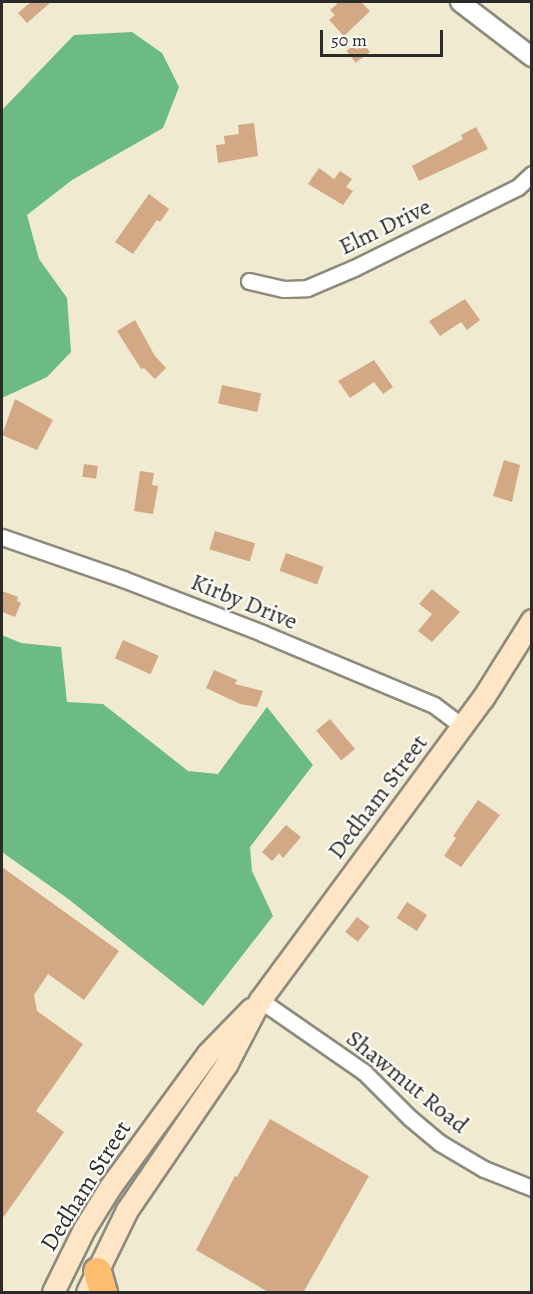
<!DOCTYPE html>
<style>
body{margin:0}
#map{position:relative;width:533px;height:1294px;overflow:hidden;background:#efead0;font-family:Alegreya,serif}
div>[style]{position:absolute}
.forest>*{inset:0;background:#6cbb85}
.building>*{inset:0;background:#d3a884;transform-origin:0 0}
.roads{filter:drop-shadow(2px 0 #8d8a7e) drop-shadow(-2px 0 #8d8a7e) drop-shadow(0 2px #8d8a7e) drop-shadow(0 -2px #8d8a7e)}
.minor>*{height:15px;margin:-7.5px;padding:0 7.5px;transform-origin:7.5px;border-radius:7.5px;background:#fff}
.tertiary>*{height:18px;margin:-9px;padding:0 9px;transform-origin:9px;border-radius:9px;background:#fff}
.secondary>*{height:21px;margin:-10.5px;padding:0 10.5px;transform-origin:10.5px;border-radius:10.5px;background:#fee5c5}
.motorway>*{height:27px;margin:-13.5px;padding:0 13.5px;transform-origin:13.5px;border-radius:13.5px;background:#fcbd6f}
span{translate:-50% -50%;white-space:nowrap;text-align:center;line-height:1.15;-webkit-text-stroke:4.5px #fdfcf7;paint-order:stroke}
.street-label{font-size:24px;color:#2b2b2b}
.frame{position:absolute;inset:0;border:3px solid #2b2b2b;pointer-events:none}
.scale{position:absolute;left:320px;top:30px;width:123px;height:27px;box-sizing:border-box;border:3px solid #2b2b2b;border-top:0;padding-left:8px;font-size:18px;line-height:21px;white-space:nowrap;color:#2b2b2b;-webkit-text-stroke:4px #fdfcf7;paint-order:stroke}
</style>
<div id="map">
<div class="forest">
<div style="clip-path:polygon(132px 32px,162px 53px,179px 87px,163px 128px,72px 180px,27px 215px,39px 259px,67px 298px,71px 352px,47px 377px,2px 398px,2px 108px,3px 109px,74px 35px)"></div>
<div style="clip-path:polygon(2px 635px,21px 643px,61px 647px,67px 702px,103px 704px,188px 771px,218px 774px,267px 707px,313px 765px,250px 847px,252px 871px,273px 916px,203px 1006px,67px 898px,2px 852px)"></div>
</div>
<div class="building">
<div style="clip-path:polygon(31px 2px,51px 2px,27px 23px,18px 13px)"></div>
<div style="clip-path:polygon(339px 2px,361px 2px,370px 11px,344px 36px,329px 20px,335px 15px,330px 10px)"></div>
<div style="left:361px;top:40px;width:15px;height:18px;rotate:53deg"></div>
<div style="clip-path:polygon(254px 123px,258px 156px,218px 163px,216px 145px,225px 144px,224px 136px,239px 134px,238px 125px)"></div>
<div style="clip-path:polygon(476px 127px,488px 149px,419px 181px,412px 166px,463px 139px,461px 135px)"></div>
<div style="clip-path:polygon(319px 168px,334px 179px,340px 171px,352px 179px,346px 187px,353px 191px,343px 205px,308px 184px)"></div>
<div style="clip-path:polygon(149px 194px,169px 209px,160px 222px,157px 220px,133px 254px,115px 242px)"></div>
<div style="clip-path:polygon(465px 299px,480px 320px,467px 330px,461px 322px,440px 336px,429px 321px)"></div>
<div style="clip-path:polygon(135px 320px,155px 356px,166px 368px,155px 379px,144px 368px,141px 369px,117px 331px)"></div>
<div style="clip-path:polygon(374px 360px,393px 387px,383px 394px,374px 382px,350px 398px,338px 381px)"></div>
<div style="left:222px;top:385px;width:40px;height:19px;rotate:12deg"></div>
<div style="clip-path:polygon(15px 399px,53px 420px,37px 450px,2px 435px)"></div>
<div style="clip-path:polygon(504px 460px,520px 465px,512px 502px,493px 496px)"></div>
<div style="left:84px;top:464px;width:14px;height:13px;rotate:8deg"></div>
<div style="clip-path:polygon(140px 471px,154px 473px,152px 485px,158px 486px,153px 514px,134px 511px)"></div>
<div style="left:215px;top:531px;width:42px;height:19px;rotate:17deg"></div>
<div style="left:286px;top:553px;width:40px;height:19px;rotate:20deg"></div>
<div style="clip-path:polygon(432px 589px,460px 612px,432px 642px,418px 631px,432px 614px,419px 604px)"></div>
<div style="clip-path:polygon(2px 591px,18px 597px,17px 601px,21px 603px,15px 617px,2px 612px)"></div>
<div style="left:123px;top:640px;width:39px;height:20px;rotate:24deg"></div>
<div style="clip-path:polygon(214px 670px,237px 680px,235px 684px,263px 691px,257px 707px,240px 704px,206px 688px)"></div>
<div style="left:330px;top:719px;width:39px;height:18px;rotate:50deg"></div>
<div style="clip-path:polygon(478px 800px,500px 815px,461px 867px,444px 856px,456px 838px,453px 836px)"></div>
<div style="clip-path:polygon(286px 825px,301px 837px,283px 858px,279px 853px,272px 861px,262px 852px)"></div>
<div style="clip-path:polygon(2px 867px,119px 951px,84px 1000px,48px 974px,34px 995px,37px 1011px,83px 1044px,36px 1111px,64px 1132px,2px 1219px)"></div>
<div style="left:407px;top:902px;width:24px;height:19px;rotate:33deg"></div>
<div style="left:357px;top:917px;width:16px;height:19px;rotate:38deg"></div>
<div style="clip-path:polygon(270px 1119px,369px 1176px,303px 1293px,270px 1293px,196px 1250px,235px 1176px,237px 1177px)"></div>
</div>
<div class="roads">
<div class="minor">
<div style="left:249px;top:281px;width:36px;rotate:13deg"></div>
<div style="left:284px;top:289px;width:23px;rotate:-2deg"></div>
<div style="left:307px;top:288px;width:51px;rotate:-23.1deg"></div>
<div style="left:354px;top:268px;width:183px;rotate:-26.3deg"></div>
<div style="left:518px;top:187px;width:19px;rotate:-43deg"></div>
<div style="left:2px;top:537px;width:128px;rotate:19.1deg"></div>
<div style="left:123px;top:579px;width:149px;rotate:21.2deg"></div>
<div style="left:262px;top:633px;width:186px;rotate:22.7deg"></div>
<div style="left:434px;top:705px;width:35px;rotate:37deg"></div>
<div style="left:260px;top:1000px;width:126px;rotate:34.7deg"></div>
<div style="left:364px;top:1072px;width:65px;rotate:45deg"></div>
<div style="left:410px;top:1118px;width:39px;rotate:40deg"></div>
<div style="left:440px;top:1143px;width:51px;rotate:30.6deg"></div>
<div style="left:484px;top:1169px;width:52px;rotate:21.6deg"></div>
</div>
<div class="tertiary">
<div style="left:460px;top:2px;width:91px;rotate:37.4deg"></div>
</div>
<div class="secondary">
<div style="left:53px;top:1292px;width:70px;rotate:-63.8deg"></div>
<div style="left:84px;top:1229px;width:49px;rotate:-58.2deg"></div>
<div style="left:110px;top:1187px;width:166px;rotate:-53.8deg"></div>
<div style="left:208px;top:1053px;width:62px;rotate:-45.7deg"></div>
<div style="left:87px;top:1292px;width:91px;rotate:-64deg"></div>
<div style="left:127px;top:1210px;width:176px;rotate:-55.7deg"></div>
<div style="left:226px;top:1065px;width:73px;rotate:-62.4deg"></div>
<div style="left:260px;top:1000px;width:375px;rotate:-53.6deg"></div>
<div style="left:483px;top:698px;width:92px;rotate:-57.9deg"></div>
</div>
<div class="motorway">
<div style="left:97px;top:1271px;width:22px;rotate:74deg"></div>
</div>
</div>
<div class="street-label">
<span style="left:385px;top:227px;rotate:-26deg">Elm Drive</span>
<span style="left:244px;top:602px;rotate:22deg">Kirby Drive</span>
<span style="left:378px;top:797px;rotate:-53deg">Dedham Street</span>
<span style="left:407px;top:1082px;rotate:39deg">Shawmut Road</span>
<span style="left:86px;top:1186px;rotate:-58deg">Dedham Street</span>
</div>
<div class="frame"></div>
<div class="scale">50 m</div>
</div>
